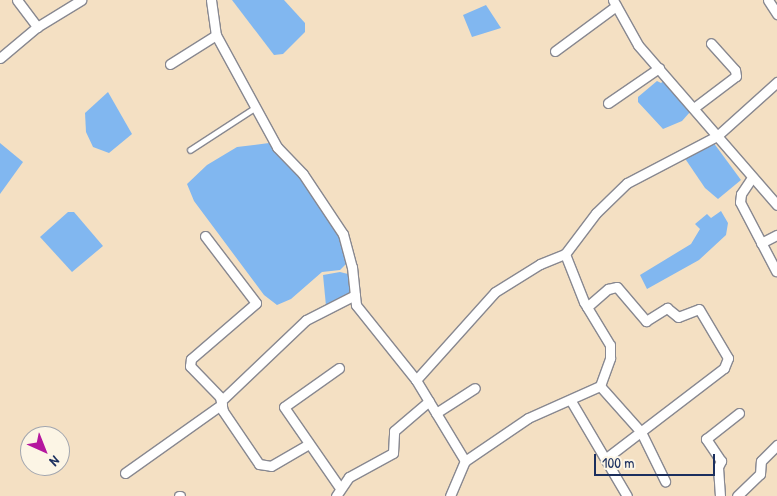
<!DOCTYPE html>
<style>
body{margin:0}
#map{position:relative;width:777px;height:496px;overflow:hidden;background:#f4e0c3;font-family:"Patrick Hand",sans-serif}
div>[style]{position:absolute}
.water>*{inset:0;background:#81b7f0}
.roads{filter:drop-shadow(1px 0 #888890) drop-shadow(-1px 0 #888890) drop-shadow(0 1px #888890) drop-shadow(0 -1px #888890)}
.lane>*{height:4.5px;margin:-2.25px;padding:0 2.25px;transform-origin:2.25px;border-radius:2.25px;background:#fff}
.street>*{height:9px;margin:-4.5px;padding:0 4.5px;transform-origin:4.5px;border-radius:4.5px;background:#fff}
span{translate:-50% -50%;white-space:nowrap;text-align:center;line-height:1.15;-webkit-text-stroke:4px #fcf5e5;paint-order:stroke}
.north{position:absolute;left:20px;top:426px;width:50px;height:50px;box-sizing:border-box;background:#fcf5e5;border:1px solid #a2a6af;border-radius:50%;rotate:136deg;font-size:14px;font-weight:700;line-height:20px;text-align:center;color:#1b2f5e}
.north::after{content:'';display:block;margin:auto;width:18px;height:22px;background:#b5179e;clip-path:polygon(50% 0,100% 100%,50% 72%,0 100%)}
.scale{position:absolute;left:594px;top:454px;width:121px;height:22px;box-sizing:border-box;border:2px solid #1b2f5e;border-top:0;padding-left:6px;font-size:15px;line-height:18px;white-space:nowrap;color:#1b2f5e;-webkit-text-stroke:4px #fcf5e5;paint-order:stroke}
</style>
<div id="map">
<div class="water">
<div style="clip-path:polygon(232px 0,284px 0,305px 23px,305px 32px,283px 54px,274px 55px)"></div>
<div style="clip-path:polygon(486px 5px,501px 28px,472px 37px,463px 15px)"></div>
<div style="clip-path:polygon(665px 80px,690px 112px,682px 121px,663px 129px,638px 102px,638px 97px,657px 81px,661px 83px)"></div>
<div style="clip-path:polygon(108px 92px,132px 134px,109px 153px,93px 147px,86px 132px,85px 113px)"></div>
<div style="clip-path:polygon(713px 142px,741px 180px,718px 199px,705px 188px,686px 160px,686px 151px)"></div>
<div style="clip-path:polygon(0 143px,23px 162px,0 194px)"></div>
<div style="clip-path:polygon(269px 143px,293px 164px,343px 234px,346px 264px,340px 270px,322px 272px,291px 299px,277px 305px,264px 295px,194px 201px,187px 184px,207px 165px,237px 147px)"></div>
<div style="clip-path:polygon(721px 211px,728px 223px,726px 235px,699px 260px,647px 289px,640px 275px,691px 244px,700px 229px,695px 224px,707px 214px,711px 218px)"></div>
<div style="clip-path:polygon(68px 212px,74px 212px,103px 246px,72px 272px,40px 237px)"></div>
<div style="clip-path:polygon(340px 272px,348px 274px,351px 303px,335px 308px,326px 306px,323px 275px)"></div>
</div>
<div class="roads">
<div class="lane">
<div style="left:190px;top:150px;width:79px;rotate:-33.1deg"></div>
</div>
<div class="street">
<div style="left:17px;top:0;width:34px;rotate:53deg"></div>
<div style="left:37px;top:27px;width:52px;rotate:-31.5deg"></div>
<div style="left:211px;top:0;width:35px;rotate:82deg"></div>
<div style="left:216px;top:35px;width:128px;rotate:61.4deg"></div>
<div style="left:277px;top:147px;width:37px;rotate:46deg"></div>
<div style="left:303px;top:174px;width:72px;rotate:56.3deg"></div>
<div style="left:343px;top:234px;width:34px;rotate:75deg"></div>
<div style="left:352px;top:267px;width:38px;rotate:84deg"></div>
<div style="left:356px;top:305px;width:96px;rotate:51.3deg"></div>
<div style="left:416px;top:380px;width:95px;rotate:58.8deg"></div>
<div style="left:613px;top:0;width:51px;rotate:60.9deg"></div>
<div style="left:638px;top:45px;width:212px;rotate:49deg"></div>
<div style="left:768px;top:0;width:17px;rotate:57deg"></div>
<div style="left:555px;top:51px;width:76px;rotate:-36.4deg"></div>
<div style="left:0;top:58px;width:48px;rotate:-40deg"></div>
<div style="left:170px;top:64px;width:54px;rotate:-32.2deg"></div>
<div style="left:608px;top:103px;width:62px;rotate:-34.5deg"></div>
<div style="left:695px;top:107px;width:51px;rotate:-37.1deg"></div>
<div style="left:736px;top:76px;width:6px;rotate:-99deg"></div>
<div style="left:735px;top:70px;width:36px;rotate:-132deg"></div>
<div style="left:751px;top:179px;width:18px;rotate:124deg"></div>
<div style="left:741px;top:194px;width:8px;rotate:97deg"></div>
<div style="left:740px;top:202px;width:78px;rotate:62.4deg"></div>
<div style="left:205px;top:236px;width:84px;rotate:52.7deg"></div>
<div style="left:256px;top:303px;width:86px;rotate:139.3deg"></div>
<div style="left:191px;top:359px;width:7px;rotate:98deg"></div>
<div style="left:190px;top:366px;width:43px;rotate:45.9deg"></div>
<div style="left:220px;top:397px;width:14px;rotate:78deg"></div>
<div style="left:223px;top:411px;width:64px;rotate:55.8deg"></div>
<div style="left:259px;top:464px;width:12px;rotate:9deg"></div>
<div style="left:271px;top:466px;width:44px;rotate:-30.1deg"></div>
<div style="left:761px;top:243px;width:18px;rotate:-27deg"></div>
<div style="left:587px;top:307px;width:28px;rotate:-41deg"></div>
<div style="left:608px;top:289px;width:9px;rotate:-13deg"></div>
<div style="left:617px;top:287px;width:45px;rotate:49.5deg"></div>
<div style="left:646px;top:321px;width:25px;rotate:-32deg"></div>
<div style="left:667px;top:308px;width:14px;rotate:39deg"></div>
<div style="left:678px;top:317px;width:22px;rotate:-21deg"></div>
<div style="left:699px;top:309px;width:57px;rotate:59.4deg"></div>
<div style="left:728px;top:358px;width:11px;rotate:112deg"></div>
<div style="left:724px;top:368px;width:150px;rotate:142.6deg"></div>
<div style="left:339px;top:368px;width:67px;rotate:144.7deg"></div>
<div style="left:284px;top:407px;width:98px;rotate:55.3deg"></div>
<div style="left:416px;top:380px;width:118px;rotate:-48.1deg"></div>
<div style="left:495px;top:292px;width:53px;rotate:-31.9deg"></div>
<div style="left:540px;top:264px;width:27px;rotate:-22deg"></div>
<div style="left:565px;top:254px;width:51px;rotate:-52.9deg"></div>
<div style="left:596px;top:213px;width:43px;rotate:-44.1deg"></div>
<div style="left:627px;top:183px;width:102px;rotate:-27.6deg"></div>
<div style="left:717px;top:136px;width:81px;rotate:-42deg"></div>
<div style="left:600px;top:386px;width:62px;rotate:48.3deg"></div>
<div style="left:641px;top:432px;width:55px;rotate:63.9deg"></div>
<div style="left:222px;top:400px;width:116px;rotate:-43.6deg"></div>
<div style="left:306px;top:320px;width:55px;rotate:-27deg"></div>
<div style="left:571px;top:401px;width:110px;rotate:59.5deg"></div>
<div style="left:436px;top:413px;width:46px;rotate:-32.7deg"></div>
<div style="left:125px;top:473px;width:119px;rotate:-35.4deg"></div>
<div style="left:179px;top:496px;width:1px"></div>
<div style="left:336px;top:496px;width:23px;rotate:-56deg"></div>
<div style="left:349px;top:477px;width:50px;rotate:-28.6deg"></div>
<div style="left:393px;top:453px;width:22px;rotate:-87deg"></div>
<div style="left:394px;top:431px;width:46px;rotate:-40.6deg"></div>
<div style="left:450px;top:496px;width:38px;rotate:-67deg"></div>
<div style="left:465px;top:461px;width:76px;rotate:-34.3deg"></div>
<div style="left:528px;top:418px;width:79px;rotate:-24deg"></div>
<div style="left:600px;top:386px;width:30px;rotate:-70deg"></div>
<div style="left:610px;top:358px;width:13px;rotate:-90deg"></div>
<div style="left:610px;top:345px;width:50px;rotate:-121.2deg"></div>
<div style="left:584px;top:302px;width:52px;rotate:-111.6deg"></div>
<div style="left:720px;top:496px;width:29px;rotate:-94deg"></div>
<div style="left:718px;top:467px;width:7px;rotate:-63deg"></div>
<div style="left:721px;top:461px;width:27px;rotate:-124deg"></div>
<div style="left:706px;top:439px;width:42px;rotate:-38.2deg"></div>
<div style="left:737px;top:496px;width:32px;rotate:-44deg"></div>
<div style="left:760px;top:474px;width:13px;rotate:-86deg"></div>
<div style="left:761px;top:461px;width:23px;rotate:-45deg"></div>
</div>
</div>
<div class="north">N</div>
<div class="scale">100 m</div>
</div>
